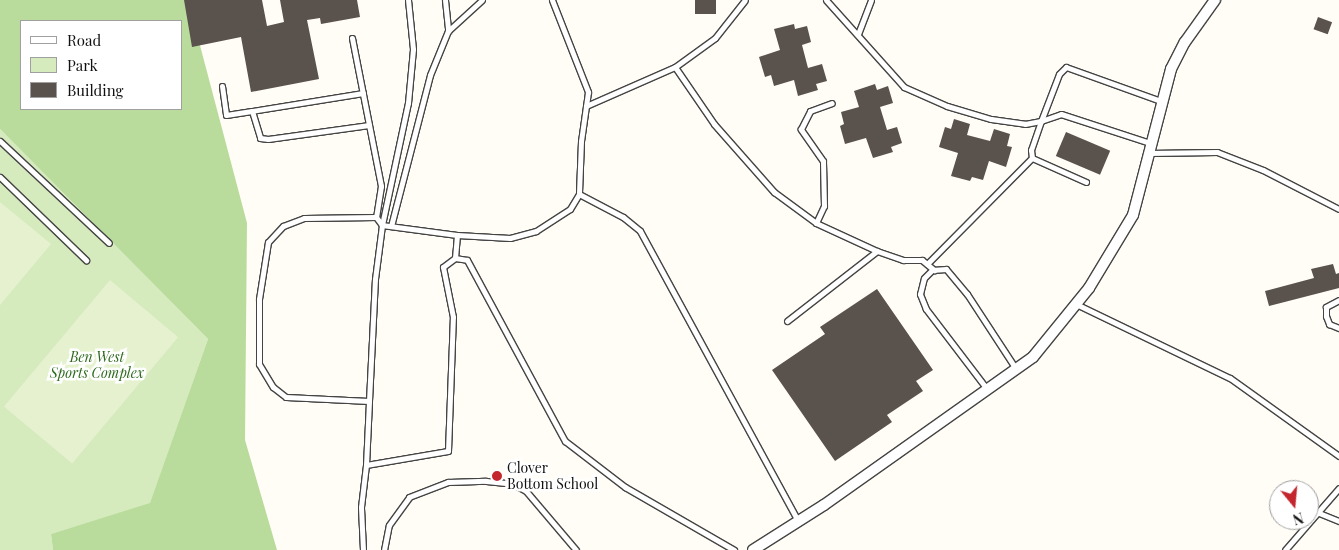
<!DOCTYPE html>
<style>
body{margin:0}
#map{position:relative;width:1339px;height:550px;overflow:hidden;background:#fffdf5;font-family:"Playfair Display",serif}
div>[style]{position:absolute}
.green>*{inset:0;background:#d5ebbd}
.forest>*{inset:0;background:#b9dc9c}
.pitch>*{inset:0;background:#e6f2cf;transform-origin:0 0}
.building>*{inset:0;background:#5a524d;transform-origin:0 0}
.roads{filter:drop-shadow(1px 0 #444) drop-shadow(-1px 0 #444) drop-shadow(0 1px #444) drop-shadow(0 -1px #444)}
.service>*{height:5px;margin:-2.5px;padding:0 2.5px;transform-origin:2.5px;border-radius:2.5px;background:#fff}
.minor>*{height:10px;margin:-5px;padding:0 5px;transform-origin:5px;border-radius:5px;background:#fff}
.dots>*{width:14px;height:14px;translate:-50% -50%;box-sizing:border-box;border:2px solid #fff;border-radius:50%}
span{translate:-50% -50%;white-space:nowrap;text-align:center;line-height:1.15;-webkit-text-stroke:5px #fff;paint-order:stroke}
.park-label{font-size:14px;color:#2f6b1f;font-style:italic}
.poi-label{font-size:14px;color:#111}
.left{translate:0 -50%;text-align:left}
.legend{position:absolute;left:20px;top:20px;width:162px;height:90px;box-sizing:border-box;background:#fff;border:1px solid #a0a0a0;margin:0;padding:6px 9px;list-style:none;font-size:15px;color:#111}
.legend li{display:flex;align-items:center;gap:10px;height:25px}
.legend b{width:25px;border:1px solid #a0a0a0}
.north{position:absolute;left:1269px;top:480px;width:50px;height:50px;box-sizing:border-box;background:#fff;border:1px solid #a0a0a0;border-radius:50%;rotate:163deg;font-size:14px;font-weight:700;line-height:20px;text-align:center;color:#111}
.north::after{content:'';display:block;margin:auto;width:18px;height:22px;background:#c4262e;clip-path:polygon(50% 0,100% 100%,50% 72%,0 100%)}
</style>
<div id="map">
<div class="green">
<div style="clip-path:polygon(0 129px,208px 339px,150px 504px,51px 534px,53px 550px,0 550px)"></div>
</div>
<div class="forest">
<div style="clip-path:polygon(evenodd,0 0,188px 0,247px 223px,245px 440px,277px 550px,53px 550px,51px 534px,150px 503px,208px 339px,0 129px,0 0,21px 21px,181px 21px,181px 109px,21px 109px,21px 21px)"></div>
</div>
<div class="pitch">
<div style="clip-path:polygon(0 202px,51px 244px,0 305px)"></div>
<div style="left:110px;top:280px;width:89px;height:165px;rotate:40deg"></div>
</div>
<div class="building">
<div style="clip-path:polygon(184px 0,262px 0,267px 26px,284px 22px,280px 0,357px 0,360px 17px,321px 24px,320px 18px,307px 20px,319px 79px,251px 92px,241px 37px,192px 47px)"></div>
<div style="left:695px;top:0;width:21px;height:14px"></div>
<div style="left:1318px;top:17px;width:15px;height:13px;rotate:20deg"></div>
<div style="clip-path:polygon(794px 24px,795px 29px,807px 26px,811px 42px,802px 45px,808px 68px,822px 64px,827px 81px,816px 84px,818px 90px,798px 96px,794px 80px,774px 86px,771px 75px,765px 77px,759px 57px,780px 50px,774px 29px)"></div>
<div style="clip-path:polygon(875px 84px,877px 90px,888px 86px,893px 103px,880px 107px,887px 130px,897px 127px,902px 143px,891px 147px,893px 152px,873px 158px,866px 138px,845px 144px,840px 126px,844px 124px,841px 112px,859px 107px,854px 91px)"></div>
<div style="clip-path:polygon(954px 119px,970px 124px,967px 135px,990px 141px,994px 129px,1010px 134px,1007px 146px,1012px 147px,1006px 167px,989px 161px,983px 180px,972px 177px,970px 181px,951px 176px,958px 153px,939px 147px,945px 127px,951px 129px)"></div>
<div style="left:1066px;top:132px;width:48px;height:26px;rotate:23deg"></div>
<div style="clip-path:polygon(1333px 264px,1336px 274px,1339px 273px,1339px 288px,1269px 306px,1265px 291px,1314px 278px,1311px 269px)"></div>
<div style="clip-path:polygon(877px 289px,933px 370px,916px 381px,923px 391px,887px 415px,892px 422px,835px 461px,772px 370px,825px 334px,820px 327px)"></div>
</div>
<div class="roads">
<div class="service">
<div style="left:445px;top:0;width:31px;rotate:84deg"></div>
<div style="left:552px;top:0;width:99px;rotate:68.6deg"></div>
<div style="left:588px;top:92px;width:49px;rotate:98.1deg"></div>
<div style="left:581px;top:141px;width:53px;rotate:92.2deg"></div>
<div style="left:826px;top:0;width:117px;rotate:48.1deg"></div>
<div style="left:904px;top:87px;width:47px;rotate:23.8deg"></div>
<div style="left:947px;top:106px;width:46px;rotate:16.5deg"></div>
<div style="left:991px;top:119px;width:34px;rotate:8deg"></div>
<div style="left:1025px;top:124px;width:16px;rotate:-11deg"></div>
<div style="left:1041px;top:121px;width:50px;rotate:-69deg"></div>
<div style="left:1059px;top:74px;width:10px;rotate:-45deg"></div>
<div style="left:1066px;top:67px;width:101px;rotate:19.7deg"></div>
<div style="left:858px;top:34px;width:36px;rotate:-69deg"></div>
<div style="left:352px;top:38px;width:151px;rotate:78.9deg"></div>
<div style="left:381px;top:186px;width:31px;rotate:99deg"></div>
<div style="left:675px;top:67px;width:49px;rotate:-35.9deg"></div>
<div style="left:715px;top:38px;width:48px;rotate:-51.7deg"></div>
<div style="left:222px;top:86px;width:29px;rotate:82deg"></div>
<div style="left:226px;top:115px;width:26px;rotate:-9deg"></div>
<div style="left:363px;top:93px;width:112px;rotate:170.8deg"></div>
<div style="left:252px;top:111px;width:28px;rotate:73deg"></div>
<div style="left:260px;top:138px;width:8px;rotate:7deg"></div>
<div style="left:268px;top:139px;width:102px;rotate:-7.9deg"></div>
<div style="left:586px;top:106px;width:97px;rotate:-23.7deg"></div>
<div style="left:675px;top:67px;width:69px;rotate:55.6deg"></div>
<div style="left:714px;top:124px;width:91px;rotate:48.6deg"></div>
<div style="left:774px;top:192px;width:52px;rotate:36.4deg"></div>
<div style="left:816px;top:223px;width:67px;rotate:24.7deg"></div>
<div style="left:877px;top:251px;width:28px;rotate:19deg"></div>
<div style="left:903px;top:260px;width:19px"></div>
<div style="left:922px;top:260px;width:16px;rotate:40deg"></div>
<div style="left:0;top:141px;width:149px;rotate:43.1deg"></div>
<div style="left:1148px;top:153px;width:69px;rotate:-0.8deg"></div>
<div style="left:1217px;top:152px;width:49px;rotate:21.4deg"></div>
<div style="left:1263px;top:170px;width:85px;rotate:27.2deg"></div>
<div style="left:0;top:177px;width:120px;rotate:44deg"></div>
<div style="left:1086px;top:182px;width:59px;rotate:-156deg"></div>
<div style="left:1032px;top:158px;width:8px;rotate:-97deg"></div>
<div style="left:1031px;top:150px;width:31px;rotate:-71deg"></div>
<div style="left:1041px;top:121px;width:21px;rotate:-19deg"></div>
<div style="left:1061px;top:114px;width:94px;rotate:18deg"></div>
<div style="left:816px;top:223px;width:19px;rotate:-65deg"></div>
<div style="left:824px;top:206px;width:45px;rotate:-91.3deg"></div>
<div style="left:823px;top:161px;width:39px;rotate:-125deg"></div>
<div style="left:801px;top:129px;width:20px;rotate:-63deg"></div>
<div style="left:810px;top:111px;width:23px;rotate:-20deg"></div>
<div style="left:391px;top:226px;width:156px;rotate:-75.5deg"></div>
<div style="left:430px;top:75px;width:48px;rotate:-67.8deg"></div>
<div style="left:448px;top:31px;width:46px;rotate:-42.4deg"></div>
<div style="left:457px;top:235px;width:53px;rotate:3.2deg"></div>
<div style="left:510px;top:238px;width:27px;rotate:-15deg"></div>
<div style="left:536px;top:231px;width:40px;rotate:-32.9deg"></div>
<div style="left:570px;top:209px;width:17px;rotate:-59deg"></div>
<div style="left:579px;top:194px;width:50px;rotate:27.6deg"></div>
<div style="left:623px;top:217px;width:22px;rotate:39deg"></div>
<div style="left:640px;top:231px;width:330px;rotate:61.4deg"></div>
<div style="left:455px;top:258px;width:12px;rotate:9deg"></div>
<div style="left:467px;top:260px;width:206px;rotate:61.6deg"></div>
<div style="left:565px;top:441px;width:76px;rotate:37.5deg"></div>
<div style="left:625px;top:487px;width:126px;rotate:30deg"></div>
<div style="left:927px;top:264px;width:149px;rotate:-45.3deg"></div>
<div style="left:1339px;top:300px;width:15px;rotate:152deg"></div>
<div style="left:1326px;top:307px;width:9px;rotate:90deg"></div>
<div style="left:1326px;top:316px;width:9px;rotate:69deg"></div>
<div style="left:1329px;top:324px;width:11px;rotate:22deg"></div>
<div style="left:1076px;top:304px;width:171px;rotate:25.7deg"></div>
<div style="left:1230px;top:378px;width:134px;rotate:35.6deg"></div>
<div style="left:787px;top:321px;width:114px;rotate:-37.9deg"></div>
<div style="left:987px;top:389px;width:101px;rotate:-127.3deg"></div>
<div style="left:926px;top:309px;width:16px;rotate:-112deg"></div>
<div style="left:920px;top:294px;width:16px;rotate:-76deg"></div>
<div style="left:924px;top:278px;width:11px;rotate:-45deg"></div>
<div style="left:932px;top:270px;width:14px;rotate:-4deg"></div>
<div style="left:946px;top:269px;width:33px;rotate:50deg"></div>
<div style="left:967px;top:294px;width:90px;rotate:56.8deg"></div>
<div style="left:366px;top:465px;width:83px;rotate:-9.7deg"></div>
<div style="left:448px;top:451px;width:134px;rotate:-87.9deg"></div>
<div style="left:453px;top:317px;width:51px;rotate:-101.3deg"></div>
<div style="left:443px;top:267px;width:15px;rotate:-37deg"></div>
<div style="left:455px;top:258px;width:23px;rotate:-85deg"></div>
<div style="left:457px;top:235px;width:76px;rotate:-172.4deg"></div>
<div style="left:382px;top:225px;width:125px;rotate:-78deg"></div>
<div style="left:408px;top:103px;width:54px;rotate:-84.7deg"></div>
<div style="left:413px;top:49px;width:49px;rotate:-95.8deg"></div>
<div style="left:1319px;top:513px;width:22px;rotate:22deg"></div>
<div style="left:363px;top:550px;width:43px;rotate:-92.7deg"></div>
<div style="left:361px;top:507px;width:42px;rotate:-83.2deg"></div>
<div style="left:366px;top:465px;width:64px;rotate:-87.3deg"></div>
<div style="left:369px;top:401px;width:122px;rotate:-87.2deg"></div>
<div style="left:375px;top:279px;width:54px;rotate:-82.6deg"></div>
<div style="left:382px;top:225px;width:10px;rotate:-127deg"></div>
<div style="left:376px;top:217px;width:72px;rotate:179.2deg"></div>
<div style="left:304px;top:218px;width:22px;rotate:159deg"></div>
<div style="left:283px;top:226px;width:22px;rotate:133deg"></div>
<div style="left:268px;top:242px;width:58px;rotate:99deg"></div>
<div style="left:259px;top:299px;width:65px;rotate:90deg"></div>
<div style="left:259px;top:364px;width:27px;rotate:59deg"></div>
<div style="left:273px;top:387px;width:16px;rotate:38deg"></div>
<div style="left:286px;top:397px;width:83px;rotate:2.8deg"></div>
<div style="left:384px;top:550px;width:25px;rotate:-79deg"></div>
<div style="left:389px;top:525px;width:34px;rotate:-54deg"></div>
<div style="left:409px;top:497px;width:42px;rotate:-21deg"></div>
<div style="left:448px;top:482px;width:38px;rotate:-2deg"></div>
<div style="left:486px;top:481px;width:27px;rotate:6deg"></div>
<div style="left:513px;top:484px;width:15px;rotate:28deg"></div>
<div style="left:526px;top:491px;width:77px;rotate:49.7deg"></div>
<div style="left:1285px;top:550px;width:82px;rotate:-48.9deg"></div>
</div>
<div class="minor">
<div style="left:753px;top:550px;width:84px;rotate:-32.4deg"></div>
<div style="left:824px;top:505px;width:256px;rotate:-35.3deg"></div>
<div style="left:1033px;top:357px;width:89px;rotate:-50.9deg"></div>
<div style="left:1089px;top:288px;width:85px;rotate:-58.9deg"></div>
<div style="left:1133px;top:215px;width:151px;rotate:-75.4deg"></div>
<div style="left:1171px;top:69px;width:30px;rotate:-63deg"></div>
<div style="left:1185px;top:42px;width:52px;rotate:-54.5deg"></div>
</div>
</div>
<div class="dots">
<div style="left:497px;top:476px;background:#c4262e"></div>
</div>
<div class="park-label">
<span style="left:97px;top:365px">Ben West<br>Sports Complex</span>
</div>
<div class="poi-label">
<span class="left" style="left:507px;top:476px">Clover<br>Bottom School</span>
</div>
<ul class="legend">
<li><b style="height:6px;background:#fff"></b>Road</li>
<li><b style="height:14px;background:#d5ebbd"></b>Park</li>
<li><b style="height:14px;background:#5a524d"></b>Building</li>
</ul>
<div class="north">N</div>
</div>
